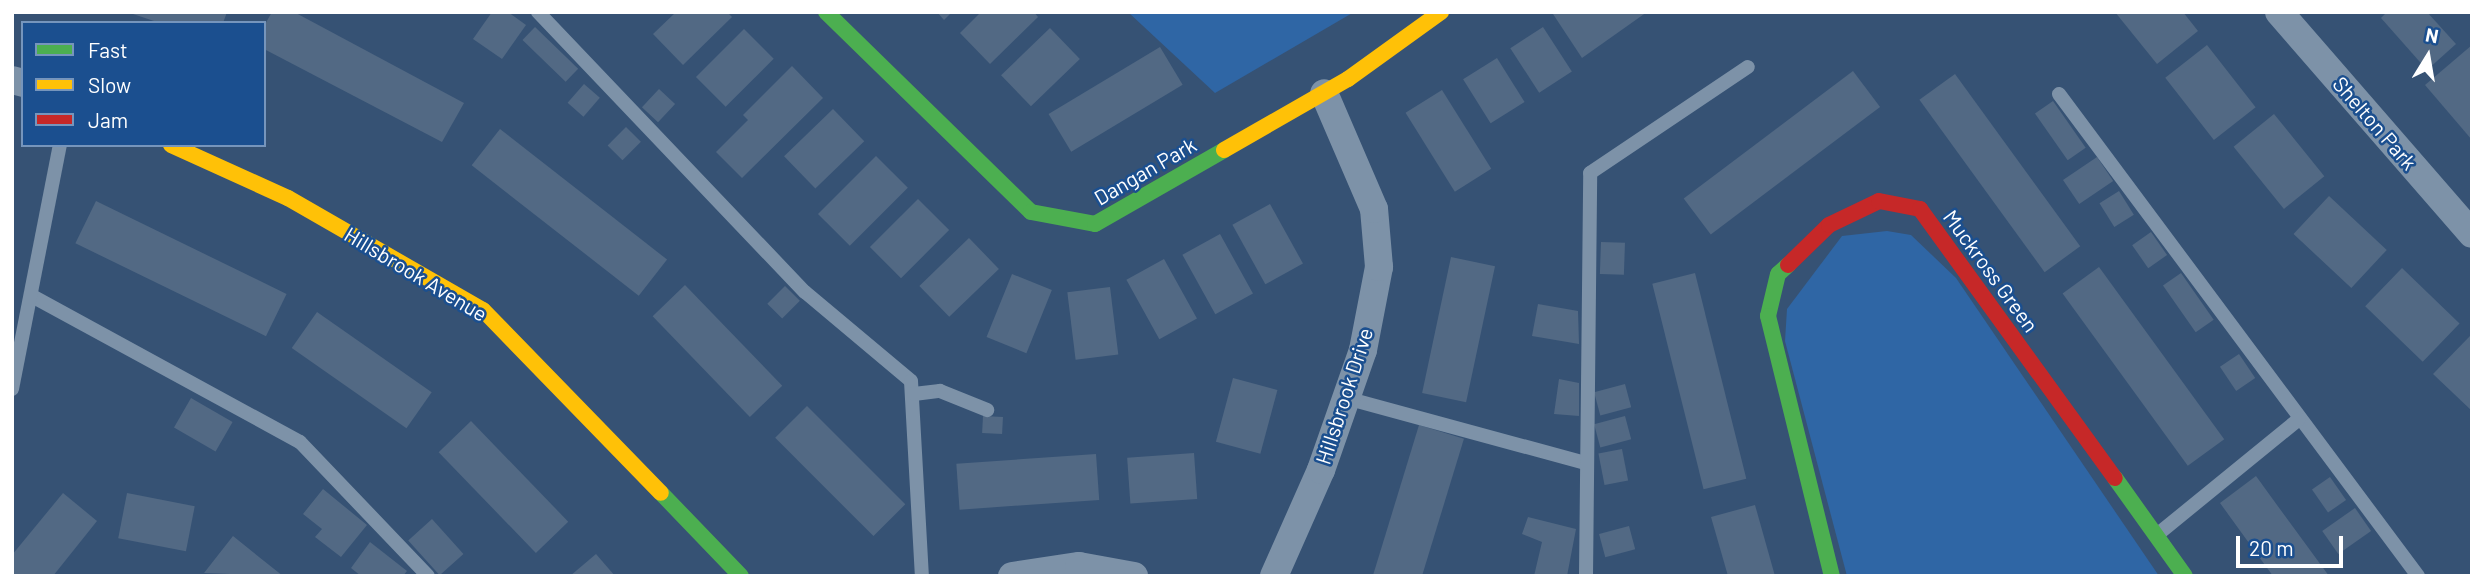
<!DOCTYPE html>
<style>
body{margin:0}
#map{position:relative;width:2484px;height:588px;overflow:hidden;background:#365274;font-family:Barlow,sans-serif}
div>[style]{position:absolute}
.green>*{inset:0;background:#2f66a5}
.building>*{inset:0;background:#526984;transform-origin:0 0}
.lane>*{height:14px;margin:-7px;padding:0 7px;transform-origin:7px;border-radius:7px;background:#7d92a8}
.street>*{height:28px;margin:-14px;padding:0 14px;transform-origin:14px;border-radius:14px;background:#7d92a8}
.fast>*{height:16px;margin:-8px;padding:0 8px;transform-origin:8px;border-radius:8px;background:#4caf50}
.slow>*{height:16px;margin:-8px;padding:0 8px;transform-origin:8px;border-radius:8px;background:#ffc107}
.jam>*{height:16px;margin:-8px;padding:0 8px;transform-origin:8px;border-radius:8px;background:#c62828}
span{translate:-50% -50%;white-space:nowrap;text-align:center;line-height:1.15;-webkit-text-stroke:5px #1b4f8f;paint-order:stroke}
.street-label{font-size:21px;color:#fff}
.frame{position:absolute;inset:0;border:14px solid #fff;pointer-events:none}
.legend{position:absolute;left:21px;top:21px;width:245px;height:126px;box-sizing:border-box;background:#1b4f8f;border:2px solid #7695bc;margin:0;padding:9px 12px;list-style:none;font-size:21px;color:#fff}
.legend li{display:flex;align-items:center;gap:14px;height:35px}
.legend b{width:35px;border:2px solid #7695bc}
.north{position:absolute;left:2393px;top:21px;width:70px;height:70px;-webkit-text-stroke:5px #1b4f8f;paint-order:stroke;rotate:11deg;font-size:19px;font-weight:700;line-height:28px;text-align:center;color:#fff}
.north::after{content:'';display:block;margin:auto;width:24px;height:32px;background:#fff;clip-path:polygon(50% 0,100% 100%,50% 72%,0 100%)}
.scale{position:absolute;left:2236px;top:536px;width:107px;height:32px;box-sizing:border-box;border:4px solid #fff;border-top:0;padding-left:9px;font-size:21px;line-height:24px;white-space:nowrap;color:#fff;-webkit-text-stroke:5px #1b4f8f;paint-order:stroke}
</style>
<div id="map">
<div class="green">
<div style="clip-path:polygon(1128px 12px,1354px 12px,1215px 93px)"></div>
<div style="clip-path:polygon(1887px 231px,1911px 235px,1956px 278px,2159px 576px,1847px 576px,1785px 341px,1787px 309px,1842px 236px)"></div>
</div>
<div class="building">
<div style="clip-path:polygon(227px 12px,223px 23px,160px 23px,130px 13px)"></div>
<div style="clip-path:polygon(272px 12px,294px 12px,464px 103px,442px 142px,264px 49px,264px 26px)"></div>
<div style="clip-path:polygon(492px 12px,508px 12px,526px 25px,502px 59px,473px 39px)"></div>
<div style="clip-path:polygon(676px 12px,727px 12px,732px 17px,683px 65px,653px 34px)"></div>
<div style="clip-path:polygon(937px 12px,952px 12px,944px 20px)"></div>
<div style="clip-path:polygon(981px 12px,1034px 12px,1038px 17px,990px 64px,960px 33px)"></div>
<div style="clip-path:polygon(1647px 12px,1582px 58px,1553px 14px,1555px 12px)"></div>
<div style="clip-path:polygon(2115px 12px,2183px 12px,2198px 31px,2157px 64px)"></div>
<div style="clip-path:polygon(2387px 12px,2427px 12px,2456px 44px,2427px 70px,2381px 18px)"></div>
<div style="left:535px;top:27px;width:60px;height:18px;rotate:44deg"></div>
<div style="left:1543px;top:27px;width:53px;height:39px;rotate:57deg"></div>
<div style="left:1050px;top:28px;width:43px;height:68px;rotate:46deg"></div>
<div style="left:744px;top:29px;width:42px;height:68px;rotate:45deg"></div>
<div style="left:2207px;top:45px;width:79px;height:53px;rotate:52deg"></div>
<div style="clip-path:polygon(2472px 45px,2472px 140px,2425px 85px)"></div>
<div style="left:1160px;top:47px;width:44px;height:130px;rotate:59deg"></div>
<div style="left:1497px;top:58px;width:52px;height:40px;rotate:58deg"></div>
<div style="clip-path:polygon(792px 66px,823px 98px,742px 178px,716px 152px,748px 120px,743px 115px)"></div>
<div style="left:1853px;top:71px;width:45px;height:212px;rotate:53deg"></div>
<div style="left:1955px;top:74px;width:213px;height:44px;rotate:54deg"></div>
<div style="left:584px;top:84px;width:21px;height:25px;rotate:41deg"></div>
<div style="left:659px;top:89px;width:22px;height:25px;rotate:43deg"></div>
<div style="left:1442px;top:90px;width:93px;height:43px;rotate:58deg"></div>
<div style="left:2053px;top:101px;width:57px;height:22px;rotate:55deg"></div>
<div style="left:833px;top:109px;width:45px;height:68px;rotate:46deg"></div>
<div style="left:2274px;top:114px;width:80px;height:52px;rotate:51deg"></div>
<div style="left:626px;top:127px;width:21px;height:26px;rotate:45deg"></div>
<div style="left:500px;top:129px;width:212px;height:46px;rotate:38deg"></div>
<div style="left:876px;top:156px;width:45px;height:82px;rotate:45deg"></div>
<div style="left:2097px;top:157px;width:29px;height:41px;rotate:56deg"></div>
<div style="left:2119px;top:191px;width:28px;height:23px;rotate:58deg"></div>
<div style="left:2329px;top:196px;width:79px;height:52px;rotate:43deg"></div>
<div style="left:918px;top:199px;width:44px;height:68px;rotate:45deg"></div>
<div style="left:96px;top:201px;width:212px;height:47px;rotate:26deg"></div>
<div style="left:1270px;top:204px;width:68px;height:43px;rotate:61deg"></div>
<div style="left:2151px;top:232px;width:28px;height:23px;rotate:55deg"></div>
<div style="left:1220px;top:234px;width:68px;height:43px;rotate:61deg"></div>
<div style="left:969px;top:238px;width:43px;height:69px;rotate:46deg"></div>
<div style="left:1601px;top:242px;width:24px;height:32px;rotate:2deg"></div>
<div style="left:1451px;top:257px;width:45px;height:139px;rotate:12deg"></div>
<div style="left:1164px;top:259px;width:68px;height:43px;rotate:61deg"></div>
<div style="left:2099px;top:267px;width:213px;height:45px;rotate:54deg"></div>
<div style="left:2402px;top:268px;width:80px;height:53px;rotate:44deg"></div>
<div style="left:1695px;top:273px;width:212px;height:44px;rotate:76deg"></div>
<div style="left:2181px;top:273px;width:57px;height:22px;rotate:55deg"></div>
<div style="left:1012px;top:274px;width:43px;height:68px;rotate:22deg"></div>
<div style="left:685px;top:285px;width:140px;height:45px;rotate:46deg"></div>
<div style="left:785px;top:286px;width:21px;height:25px;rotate:45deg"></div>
<div style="left:1110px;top:287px;width:68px;height:43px;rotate:83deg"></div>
<div style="clip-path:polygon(1538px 304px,1578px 311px,1579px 344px,1532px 336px)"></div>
<div style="left:317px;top:312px;width:140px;height:44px;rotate:35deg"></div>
<div style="clip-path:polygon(2470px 336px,2472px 338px,2472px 411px,2433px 374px)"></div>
<div style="left:2239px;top:354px;width:29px;height:23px;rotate:56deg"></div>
<div style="left:1233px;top:378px;width:46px;height:66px;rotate:15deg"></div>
<div style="clip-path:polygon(1559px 379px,1579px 383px,1579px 416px,1554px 414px)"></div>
<div style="left:1625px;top:384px;width:24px;height:32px;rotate:75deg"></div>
<div style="left:191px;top:398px;width:48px;height:34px;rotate:30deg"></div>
<div style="left:807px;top:406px;width:139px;height:45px;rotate:45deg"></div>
<div style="left:983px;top:416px;width:20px;height:17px;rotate:3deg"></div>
<div style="left:1625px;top:416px;width:24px;height:32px;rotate:75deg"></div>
<div style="left:471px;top:421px;width:140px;height:45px;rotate:46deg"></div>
<div style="left:1419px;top:425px;width:47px;height:158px;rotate:17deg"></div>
<div style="left:1622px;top:449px;width:32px;height:24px;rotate:79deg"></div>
<div style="left:1194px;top:453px;width:46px;height:67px;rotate:86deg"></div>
<div style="left:1096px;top:454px;width:46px;height:140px;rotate:86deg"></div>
<div style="clip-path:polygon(2256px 476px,2277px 505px,2329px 576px,2273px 576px,2262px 561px,2220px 503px)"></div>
<div style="left:2330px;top:477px;width:28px;height:22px;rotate:55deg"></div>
<div style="clip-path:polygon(323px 489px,367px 525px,341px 557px,315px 537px,322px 529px,303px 514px)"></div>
<div style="clip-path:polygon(63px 493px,97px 521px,53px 576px,12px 576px,12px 555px)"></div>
<div style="left:127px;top:493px;width:69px;height:46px;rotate:11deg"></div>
<div style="clip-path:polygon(1755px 505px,1775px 576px,1728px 576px,1711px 517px)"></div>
<div style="left:2355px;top:508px;width:28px;height:40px;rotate:55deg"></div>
<div style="clip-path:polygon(1528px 517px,1576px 529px,1567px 576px,1534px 576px,1542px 542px,1522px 534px)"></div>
<div style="left:432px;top:519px;width:47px;height:32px;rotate:48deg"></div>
<div style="left:1629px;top:526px;width:24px;height:31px;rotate:75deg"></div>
<div style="clip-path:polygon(233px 536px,259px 557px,283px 576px,204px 573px)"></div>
<div style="clip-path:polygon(370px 542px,407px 571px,403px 576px,361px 576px,351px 568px)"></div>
<div style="clip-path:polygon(596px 554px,615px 576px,570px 576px)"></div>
</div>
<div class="lane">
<div style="left:538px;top:12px;width:387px;rotate:46.4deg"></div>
<div style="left:805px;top:292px;width:138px;rotate:40deg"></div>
<div style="left:911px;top:381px;width:195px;rotate:86.8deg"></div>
<div style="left:2059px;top:94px;width:601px;rotate:53.32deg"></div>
<div style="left:32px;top:296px;width:305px;rotate:28.6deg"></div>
<div style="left:300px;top:442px;width:185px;rotate:46.3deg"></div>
<div style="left:12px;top:389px;width:249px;rotate:-78.9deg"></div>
<div style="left:914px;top:394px;width:26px;rotate:-7deg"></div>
<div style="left:940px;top:391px;width:51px;rotate:22deg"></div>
<div style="left:1346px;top:398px;width:249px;rotate:15.2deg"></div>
<div style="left:2158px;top:534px;width:182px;rotate:-39.2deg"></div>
<div style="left:1586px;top:576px;width:403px;rotate:-89.4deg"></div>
<div style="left:1590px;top:173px;width:190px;rotate:-33.9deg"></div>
</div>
<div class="street">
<div style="left:2279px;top:12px;width:294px;rotate:49deg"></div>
<div style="left:12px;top:80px;width:11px;rotate:15deg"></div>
<div style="left:1012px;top:576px;width:68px;rotate:-8.5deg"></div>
<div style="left:1079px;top:566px;width:56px;rotate:10.3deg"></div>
<div style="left:1274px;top:576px;width:116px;rotate:-66.1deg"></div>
<div style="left:1321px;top:470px;width:127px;rotate:-70.7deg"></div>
<div style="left:1363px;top:350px;width:85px;rotate:-79.1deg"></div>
<div style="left:1379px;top:267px;width:58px;rotate:-94.9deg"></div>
<div style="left:1374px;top:209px;width:126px;rotate:-113.3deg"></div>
</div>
<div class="fast">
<div style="left:826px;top:12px;width:286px;rotate:44.3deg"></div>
<div style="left:1031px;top:212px;width:65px;rotate:10.6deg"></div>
<div style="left:1095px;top:224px;width:149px;rotate:-29.8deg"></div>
<div style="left:1788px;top:265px;width:13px;rotate:138deg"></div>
<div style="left:1778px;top:274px;width:43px;rotate:103.4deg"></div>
<div style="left:1768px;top:316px;width:268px;rotate:76.2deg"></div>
<div style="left:2115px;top:478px;width:120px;rotate:54.5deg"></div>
<div style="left:661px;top:493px;width:115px;rotate:46.1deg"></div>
</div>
<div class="slow">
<div style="left:171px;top:145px;width:128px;rotate:24.4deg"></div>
<div style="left:288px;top:198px;width:225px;rotate:29.9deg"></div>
<div style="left:483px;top:310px;width:255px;rotate:45.8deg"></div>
<div style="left:1224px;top:150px;width:143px;rotate:-29.8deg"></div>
<div style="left:1348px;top:79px;width:115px;rotate:-35.8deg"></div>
</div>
<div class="jam">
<div style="left:1788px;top:265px;width:57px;rotate:-44.3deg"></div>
<div style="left:1829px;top:225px;width:55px;rotate:-25.6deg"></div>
<div style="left:1879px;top:201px;width:42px;rotate:11deg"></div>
<div style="left:1920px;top:209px;width:332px;rotate:54.1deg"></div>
</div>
<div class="street-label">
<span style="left:2375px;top:123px;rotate:49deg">Shelton Park</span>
<span style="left:1145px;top:171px;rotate:-30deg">Dangan Park</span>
<span style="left:1991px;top:271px;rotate:54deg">Muckross Green</span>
<span style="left:416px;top:274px;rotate:31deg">Hillsbrook Avenue</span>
<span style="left:1344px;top:396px;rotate:-72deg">Hillsbrook Drive</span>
</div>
<div class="frame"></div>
<ul class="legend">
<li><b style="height:9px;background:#4caf50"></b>Fast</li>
<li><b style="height:9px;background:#ffc107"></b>Slow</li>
<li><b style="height:9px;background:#c62828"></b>Jam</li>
</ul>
<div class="north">N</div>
<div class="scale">20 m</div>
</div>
